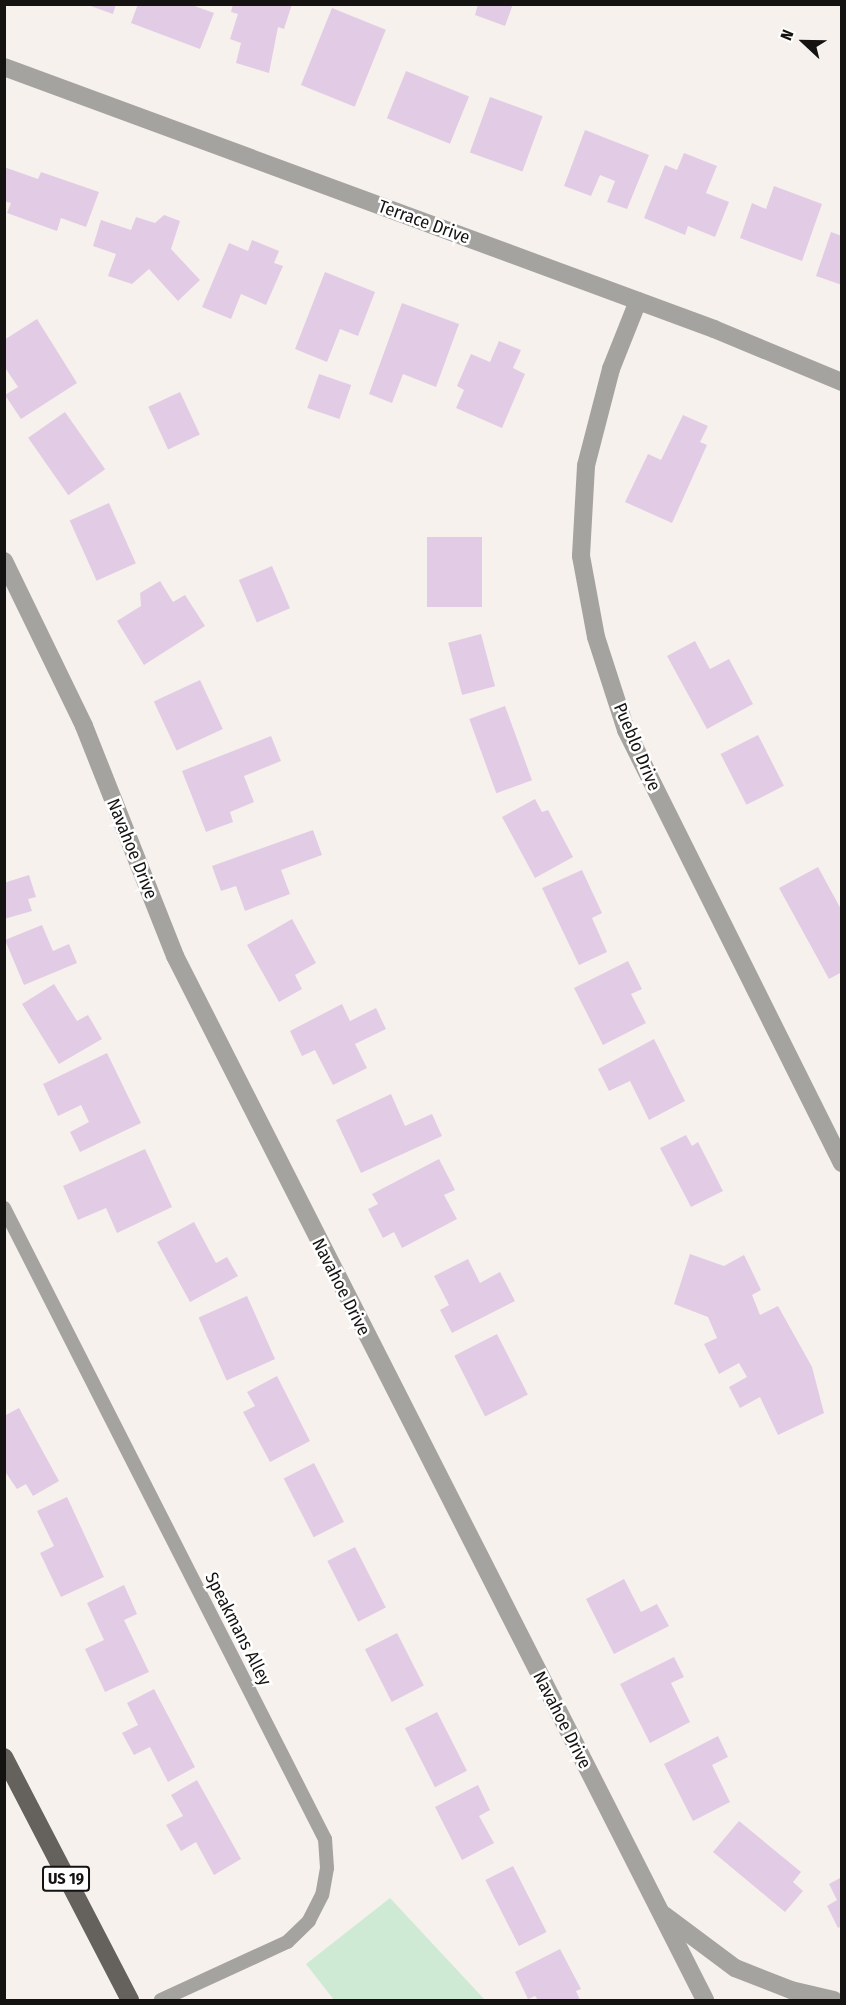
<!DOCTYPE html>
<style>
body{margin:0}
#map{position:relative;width:846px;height:2005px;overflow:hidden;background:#f6f1ec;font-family:"Fira Sans Condensed",sans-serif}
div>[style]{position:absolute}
.green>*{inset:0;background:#ceead5}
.building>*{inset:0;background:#e2cce5;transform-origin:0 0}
.lane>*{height:14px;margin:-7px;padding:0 7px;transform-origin:7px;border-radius:7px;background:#a5a3a0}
.street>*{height:18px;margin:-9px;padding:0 9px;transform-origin:9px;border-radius:9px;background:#a5a3a0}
.primary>*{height:18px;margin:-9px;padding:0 9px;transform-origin:9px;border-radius:9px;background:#65625d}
span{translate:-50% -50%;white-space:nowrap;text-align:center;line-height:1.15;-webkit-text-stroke:5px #fff;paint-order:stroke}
.shield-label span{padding:2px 4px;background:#fff;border:2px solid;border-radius:4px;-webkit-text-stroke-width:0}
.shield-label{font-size:16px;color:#141311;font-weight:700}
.street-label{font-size:18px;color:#141311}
.frame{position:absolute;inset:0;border:6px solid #141311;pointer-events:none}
.north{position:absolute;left:774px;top:12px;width:60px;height:60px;-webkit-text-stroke:4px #fff;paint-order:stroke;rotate:292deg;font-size:16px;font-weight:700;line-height:24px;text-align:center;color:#141311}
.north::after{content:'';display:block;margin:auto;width:21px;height:27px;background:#141311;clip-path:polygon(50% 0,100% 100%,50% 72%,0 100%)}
</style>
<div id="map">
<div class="green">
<div style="clip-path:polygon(390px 1898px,485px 2000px,334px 2000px,306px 1964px)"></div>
</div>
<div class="building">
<div style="clip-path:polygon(85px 4px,116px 4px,113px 14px)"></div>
<div style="clip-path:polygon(138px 4px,189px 4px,214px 13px,200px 49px,131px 23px)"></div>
<div style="clip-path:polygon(233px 4px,292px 4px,284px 29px,278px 27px,269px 73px,236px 63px,241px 43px,230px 39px,238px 14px,231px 12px)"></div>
<div style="clip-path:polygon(478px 4px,513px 4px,505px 26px,475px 15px)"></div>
<div style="left:332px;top:8px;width:58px;height:83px;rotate:22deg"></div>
<div style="left:406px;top:71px;width:68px;height:51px;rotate:22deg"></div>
<div style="left:490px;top:97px;width:56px;height:59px;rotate:20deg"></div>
<div style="clip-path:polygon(585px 130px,649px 155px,627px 209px,607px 202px,615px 181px,600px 175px,591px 196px,564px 186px)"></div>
<div style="clip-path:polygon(684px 153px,717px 166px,706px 193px,729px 202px,715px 237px,688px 226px,685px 235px,644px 218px,665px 165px,677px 170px)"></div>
<div style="clip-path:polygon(4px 167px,38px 179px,41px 172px,99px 192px,86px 227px,61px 218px,57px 231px,7px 213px,11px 203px,4px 201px)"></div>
<div style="clip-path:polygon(774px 186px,822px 204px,802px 261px,740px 238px,752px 203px,766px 209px)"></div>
<div style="clip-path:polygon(164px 215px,180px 221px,171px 249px,200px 280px,178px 301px,149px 269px,132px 284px,108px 276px,116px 254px,93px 246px,101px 220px,131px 230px,136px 217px,155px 223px)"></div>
<div style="clip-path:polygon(831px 232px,842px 236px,842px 285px,816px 276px)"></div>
<div style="clip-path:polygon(252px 240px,279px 251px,274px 263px,283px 266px,266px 305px,241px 294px,231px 319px,202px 307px,229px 243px,248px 251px)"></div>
<div style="clip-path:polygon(325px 272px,375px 292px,358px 336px,340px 329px,327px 362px,295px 349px)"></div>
<div style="clip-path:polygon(402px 303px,459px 324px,436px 387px,403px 374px,392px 403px,369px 394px)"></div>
<div style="clip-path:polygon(37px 319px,77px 383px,21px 419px,5px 395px,18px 387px,4px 366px,4px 340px)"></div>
<div style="clip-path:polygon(499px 341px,521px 350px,513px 368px,525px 374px,502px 428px,456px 408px,464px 390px,457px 386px,471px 354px,490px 362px)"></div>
<div style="left:319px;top:374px;width:34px;height:36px;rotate:19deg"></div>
<div style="left:180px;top:392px;width:47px;height:35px;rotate:65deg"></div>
<div style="left:65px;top:412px;width:70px;height:45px;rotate:55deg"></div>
<div style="clip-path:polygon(683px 415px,708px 426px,700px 442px,707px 445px,672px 523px,625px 502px,648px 454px,661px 460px)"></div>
<div style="left:109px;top:503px;width:66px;height:43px;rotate:66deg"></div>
<div style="left:427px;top:537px;width:55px;height:70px"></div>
<div style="left:272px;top:566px;width:46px;height:36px;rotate:67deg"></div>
<div style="clip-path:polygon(160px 581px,173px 602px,185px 595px,205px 626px,144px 665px,117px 621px,141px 606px,140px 593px)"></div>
<div style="left:481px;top:634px;width:54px;height:34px;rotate:75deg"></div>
<div style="clip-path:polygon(695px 641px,710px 669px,729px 659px,753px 704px,707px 729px,667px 656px)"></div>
<div style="left:200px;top:680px;width:54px;height:51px;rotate:65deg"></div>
<div style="left:505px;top:706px;width:79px;height:38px;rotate:70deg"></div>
<div style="left:758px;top:735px;width:57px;height:42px;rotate:63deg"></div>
<div style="clip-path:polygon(271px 736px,281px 761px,244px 776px,254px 802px,230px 812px,233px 822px,206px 832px,182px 771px)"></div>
<div style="clip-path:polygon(535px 799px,542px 812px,548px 810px,573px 857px,535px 878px,502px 817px)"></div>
<div style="clip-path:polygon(313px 830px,322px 855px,281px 870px,290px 894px,245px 911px,236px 886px,221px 891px,212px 866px)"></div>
<div style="clip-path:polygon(818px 867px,842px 911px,842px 972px,829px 979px,779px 888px)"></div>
<div style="clip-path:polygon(582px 870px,602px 913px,592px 918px,607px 952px,579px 965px,542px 888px)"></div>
<div style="clip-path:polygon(29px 875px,36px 897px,28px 899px,32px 911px,4px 919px,4px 883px)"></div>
<div style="clip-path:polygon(292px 919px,316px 963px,295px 975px,302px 989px,279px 1002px,247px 945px)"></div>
<div style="clip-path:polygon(42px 925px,53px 951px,69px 944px,77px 963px,24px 985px,5px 940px)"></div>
<div style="clip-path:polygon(628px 961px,642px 989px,631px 994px,646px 1023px,603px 1045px,574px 988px)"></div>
<div style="clip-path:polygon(54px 984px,77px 1021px,88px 1015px,102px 1039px,59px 1064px,22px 1004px)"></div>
<div style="clip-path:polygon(342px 1004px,350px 1021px,376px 1008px,386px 1029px,355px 1044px,367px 1068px,333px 1085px,315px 1050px,302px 1056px,290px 1031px)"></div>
<div style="clip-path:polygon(654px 1039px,685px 1101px,649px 1120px,630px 1081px,609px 1091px,598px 1069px)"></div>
<div style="clip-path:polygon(107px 1053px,141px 1123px,80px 1152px,70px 1132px,89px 1122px,81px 1105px,58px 1116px,43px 1084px)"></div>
<div style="clip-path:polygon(391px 1094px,405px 1126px,432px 1114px,442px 1136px,361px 1173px,336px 1120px)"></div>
<div style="clip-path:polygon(686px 1135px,692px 1146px,698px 1142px,723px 1191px,691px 1207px,660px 1148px)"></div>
<div style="clip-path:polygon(145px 1149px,172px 1207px,117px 1233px,106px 1208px,78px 1220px,63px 1186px)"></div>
<div style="clip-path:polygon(439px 1159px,455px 1190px,444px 1195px,457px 1219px,402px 1248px,394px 1232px,383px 1238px,368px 1209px,378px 1204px,372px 1194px)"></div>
<div style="clip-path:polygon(194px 1222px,216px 1263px,227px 1257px,238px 1276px,190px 1302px,157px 1242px)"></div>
<div style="clip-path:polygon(690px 1254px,724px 1266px,744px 1255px,761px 1290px,752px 1295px,760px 1315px,778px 1306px,812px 1367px,824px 1413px,778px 1435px,760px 1397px,740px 1408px,729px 1387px,747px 1377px,739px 1363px,719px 1374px,704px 1344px,717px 1338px,708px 1317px,674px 1304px)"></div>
<div style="clip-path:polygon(468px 1259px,480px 1283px,500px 1272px,515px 1301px,452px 1333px,440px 1310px,449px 1305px,434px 1276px)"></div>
<div style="left:247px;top:1296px;width:69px;height:53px;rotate:66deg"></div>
<div style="left:497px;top:1334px;width:68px;height:48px;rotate:63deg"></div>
<div style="clip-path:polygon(277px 1376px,310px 1441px,270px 1462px,243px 1412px,255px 1406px,247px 1392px)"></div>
<div style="clip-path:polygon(19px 1408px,59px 1481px,33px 1496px,26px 1484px,17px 1489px,4px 1470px,4px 1416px)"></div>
<div style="left:314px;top:1463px;width:66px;height:34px;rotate:63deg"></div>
<div style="clip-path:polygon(67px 1497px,104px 1577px,61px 1597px,40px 1553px,54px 1546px,37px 1511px)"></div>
<div style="left:355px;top:1547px;width:68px;height:31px;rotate:63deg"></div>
<div style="clip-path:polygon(624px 1579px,641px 1612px,657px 1604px,669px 1626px,614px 1654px,586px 1599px)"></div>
<div style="clip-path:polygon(124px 1585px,137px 1614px,124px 1620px,149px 1672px,105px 1692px,85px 1649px,104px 1640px,87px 1603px)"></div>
<div style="left:397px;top:1633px;width:59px;height:36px;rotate:63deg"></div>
<div style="clip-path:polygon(674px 1657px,684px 1677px,671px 1683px,690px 1722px,650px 1743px,620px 1684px)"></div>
<div style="clip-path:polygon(154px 1689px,195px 1767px,168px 1782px,150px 1747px,134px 1755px,122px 1733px,138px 1725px,127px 1703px)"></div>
<div style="left:437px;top:1712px;width:66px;height:36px;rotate:63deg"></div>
<div style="clip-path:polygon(718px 1736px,728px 1757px,712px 1765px,730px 1802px,693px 1821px,664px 1764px)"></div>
<div style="clip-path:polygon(197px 1780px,241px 1859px,214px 1875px,196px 1842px,181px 1851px,166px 1825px,183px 1816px,171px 1795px)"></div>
<div style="clip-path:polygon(478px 1785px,490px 1810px,479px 1816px,494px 1843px,462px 1860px,435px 1807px)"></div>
<div style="clip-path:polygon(739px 1821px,801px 1872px,793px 1882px,803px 1891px,785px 1912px,713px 1852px)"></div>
<div style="left:513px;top:1866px;width:74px;height:31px;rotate:63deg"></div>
<div style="clip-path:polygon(842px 1877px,842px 1926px,838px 1928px,827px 1906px,837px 1900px,829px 1884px)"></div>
<div style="clip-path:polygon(560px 1949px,581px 1989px,576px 1991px,580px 2000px,538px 2000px,535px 1996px,528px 1999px,515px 1972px)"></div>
</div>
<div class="lane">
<div style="left:4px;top:1208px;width:708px;rotate:63.04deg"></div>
<div style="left:325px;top:1839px;width:29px;rotate:86deg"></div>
<div style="left:327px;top:1868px;width:27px;rotate:100deg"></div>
<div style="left:322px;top:1895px;width:29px;rotate:117deg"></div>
<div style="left:309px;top:1921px;width:30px;rotate:136deg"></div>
<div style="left:287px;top:1942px;width:139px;rotate:155.3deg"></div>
</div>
<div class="street">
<div style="left:4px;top:67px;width:757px;rotate:20.25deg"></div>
<div style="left:714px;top:329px;width:139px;rotate:22.5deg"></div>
<div style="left:638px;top:301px;width:73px;rotate:111.7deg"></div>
<div style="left:611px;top:369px;width:100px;rotate:104.5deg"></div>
<div style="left:586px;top:466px;width:90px;rotate:93.2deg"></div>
<div style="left:581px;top:556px;width:82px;rotate:79.5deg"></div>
<div style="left:596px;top:637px;width:98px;rotate:72.1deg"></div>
<div style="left:626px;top:730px;width:484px;rotate:63.5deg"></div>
<div style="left:4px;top:561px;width:183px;rotate:64.1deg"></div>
<div style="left:84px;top:726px;width:247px;rotate:68.4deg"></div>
<div style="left:175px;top:956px;width:1171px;rotate:63.08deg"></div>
<div style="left:664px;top:1915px;width:89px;rotate:36.7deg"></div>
<div style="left:735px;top:1968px;width:60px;rotate:21.4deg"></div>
<div style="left:791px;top:1990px;width:44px;rotate:13.1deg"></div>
</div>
<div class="primary">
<div style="left:4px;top:1757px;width:274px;rotate:62.6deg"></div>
</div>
<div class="shield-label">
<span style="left:66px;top:1879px">US 19</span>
</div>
<div class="street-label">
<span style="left:424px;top:222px;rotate:20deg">Terrace Drive</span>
<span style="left:637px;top:747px;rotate:67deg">Pueblo Drive</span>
<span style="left:132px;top:849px;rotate:68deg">Navahoe Drive</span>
<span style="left:341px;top:1287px;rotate:63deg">Navahoe Drive</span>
<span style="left:238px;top:1629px;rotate:63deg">Speakmans Alley</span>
<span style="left:562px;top:1720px;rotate:63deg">Navahoe Drive</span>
</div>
<div class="frame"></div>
<div class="north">N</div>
</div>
